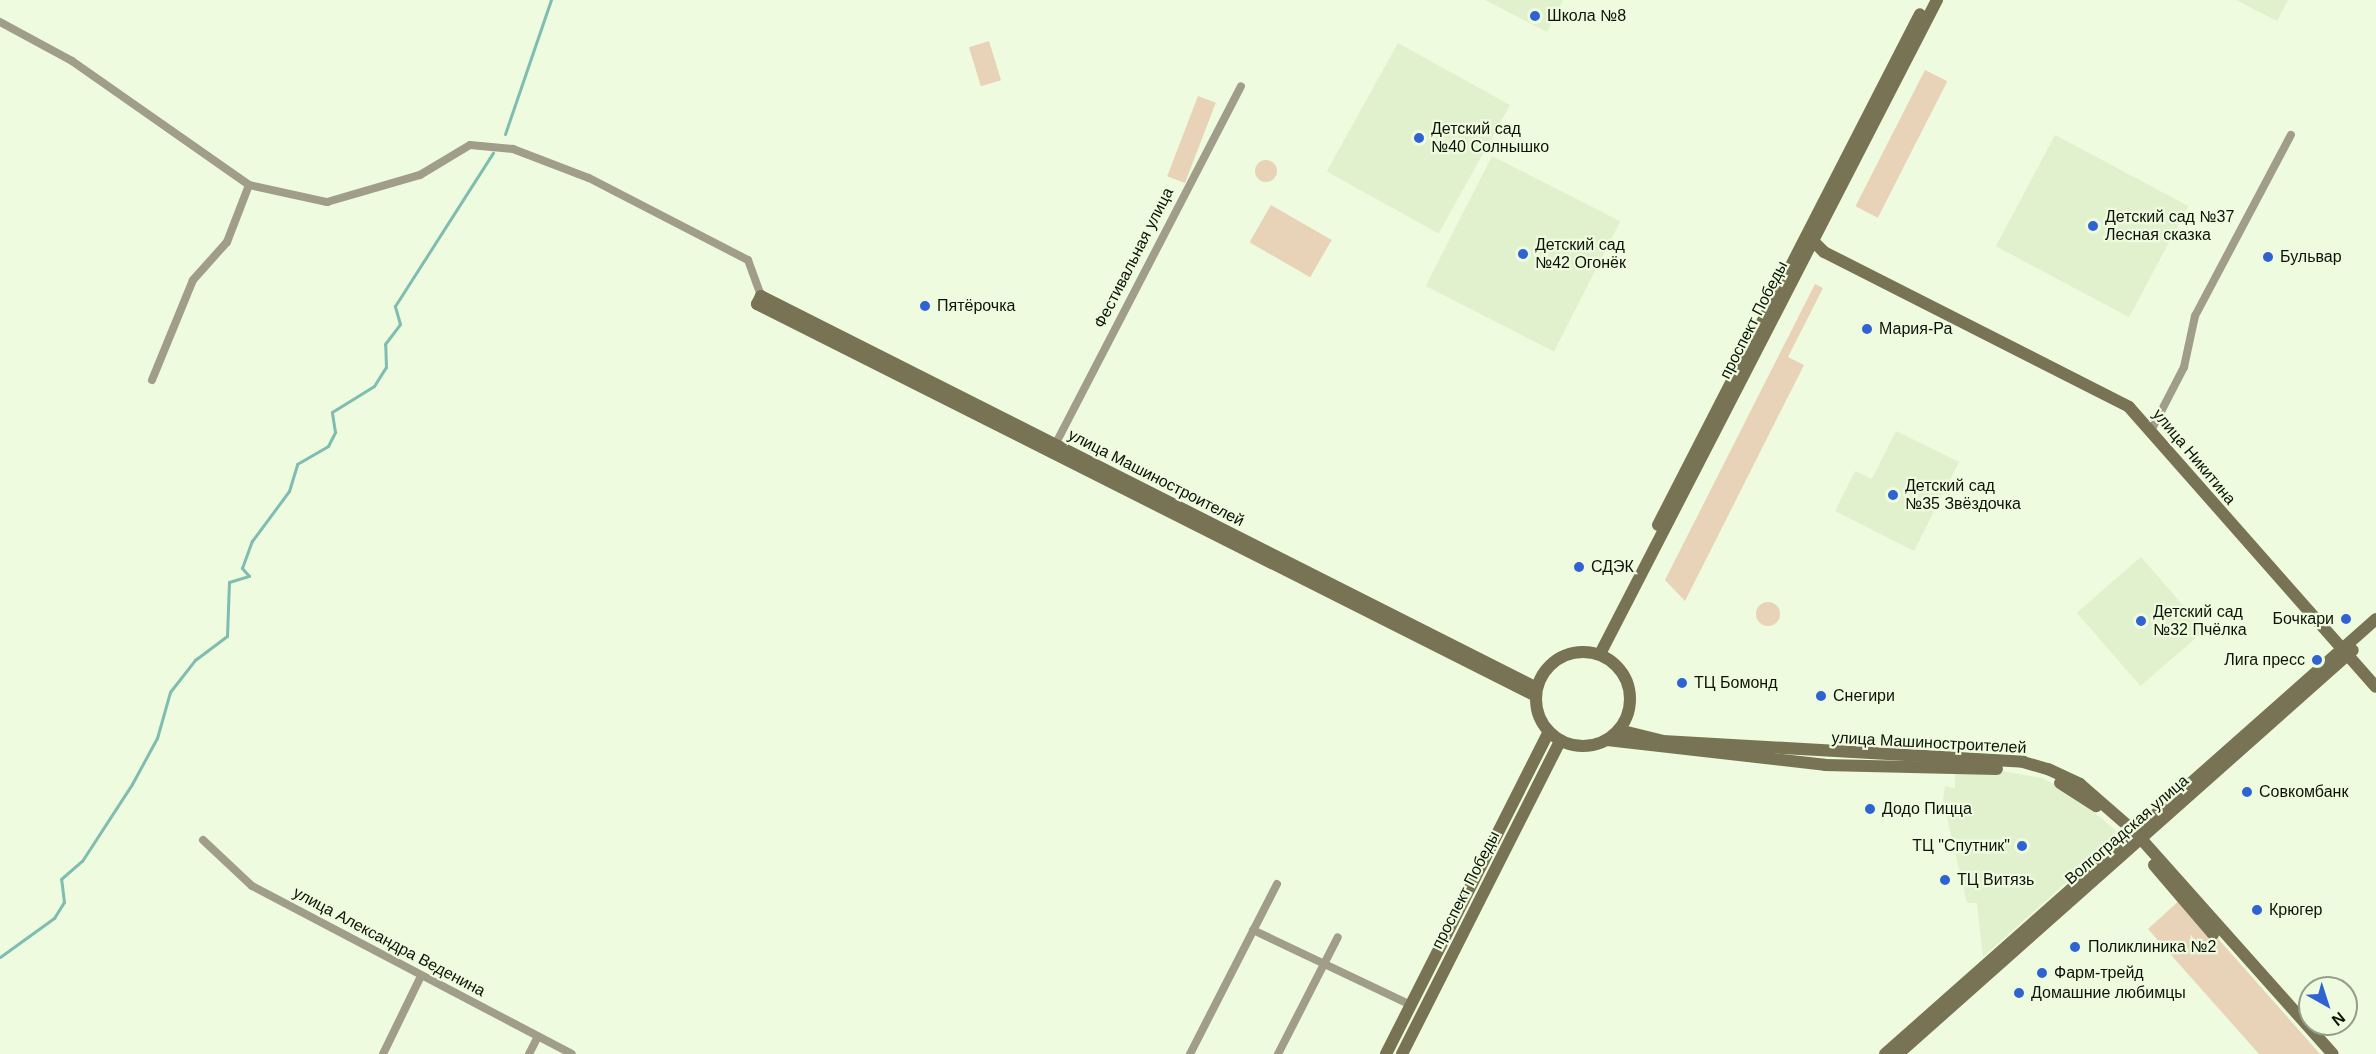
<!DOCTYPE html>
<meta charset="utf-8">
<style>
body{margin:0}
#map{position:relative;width:2376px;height:1054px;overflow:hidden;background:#eefbde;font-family:Arial,sans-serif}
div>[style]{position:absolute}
.built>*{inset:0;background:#e1f1cd;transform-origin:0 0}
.green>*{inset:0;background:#e8d2b8;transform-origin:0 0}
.round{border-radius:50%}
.stream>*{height:3px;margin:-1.5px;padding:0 1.5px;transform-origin:1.5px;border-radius:1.5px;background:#7fbdb1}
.street>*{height:8px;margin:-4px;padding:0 4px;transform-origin:4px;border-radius:4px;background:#a09d88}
.secondary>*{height:12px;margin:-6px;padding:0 6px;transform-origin:6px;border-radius:6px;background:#787354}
.secondary>.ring{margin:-6px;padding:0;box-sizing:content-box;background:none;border:12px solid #787354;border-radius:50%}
.dots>*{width:16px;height:16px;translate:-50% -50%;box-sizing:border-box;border:3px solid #eefbde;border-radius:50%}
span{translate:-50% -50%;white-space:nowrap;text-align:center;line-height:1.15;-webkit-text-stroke:4.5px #eefbde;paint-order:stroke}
.poi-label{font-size:16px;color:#0e1309}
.left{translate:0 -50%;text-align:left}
.right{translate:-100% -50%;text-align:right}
.street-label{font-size:16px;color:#0e1309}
.north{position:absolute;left:2298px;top:976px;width:60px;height:60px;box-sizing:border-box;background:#eefbde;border:2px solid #949e89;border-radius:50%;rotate:141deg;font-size:16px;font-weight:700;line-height:24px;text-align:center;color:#0e1309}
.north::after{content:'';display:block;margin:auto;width:21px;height:27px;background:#2f63d2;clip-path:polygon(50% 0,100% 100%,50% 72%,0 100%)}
</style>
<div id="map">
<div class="built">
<div style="clip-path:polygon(1485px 0,1563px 0,1547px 32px)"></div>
<div style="clip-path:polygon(2236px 0,2288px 0,2277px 21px)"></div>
<div style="left:1398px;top:43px;width:128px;height:147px;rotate:29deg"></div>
<div style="left:2055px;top:135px;width:151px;height:126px;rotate:28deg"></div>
<div style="left:1492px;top:156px;width:144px;height:146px;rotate:27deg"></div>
<div style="clip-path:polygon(1896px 431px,1959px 462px,1914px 551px,1835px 511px,1855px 471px,1872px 479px)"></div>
<div style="left:2141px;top:557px;width:97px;height:85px;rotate:49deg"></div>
<div style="clip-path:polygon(2001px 771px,2042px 778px,2073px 794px,2120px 834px,1983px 957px,1977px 903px,1967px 903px,1943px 800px,1945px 786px,1955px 788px,1955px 774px)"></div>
</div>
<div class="green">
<div style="left:989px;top:41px;width:41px;height:21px;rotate:73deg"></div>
<div style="left:1925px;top:70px;width:25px;height:153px;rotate:27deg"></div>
<div style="left:1198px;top:96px;width:19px;height:86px;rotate:21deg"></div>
<div class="round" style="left:1255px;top:160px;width:22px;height:22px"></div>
<div style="left:1271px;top:205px;width:70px;height:43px;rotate:30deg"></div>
<div style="clip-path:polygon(1815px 284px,1823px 288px,1788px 357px,1804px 365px,1685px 601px,1665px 580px)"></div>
<div class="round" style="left:1756px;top:602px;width:24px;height:24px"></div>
<div style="clip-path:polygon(2182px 898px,2320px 1054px,2259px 1054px,2148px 929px)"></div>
</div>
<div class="stream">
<div style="left:505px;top:134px;width:142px;rotate:-71.1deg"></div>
<div style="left:0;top:957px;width:67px;rotate:-35.8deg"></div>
<div style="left:54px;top:918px;width:19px;rotate:-58deg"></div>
<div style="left:64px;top:902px;width:23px;rotate:-97deg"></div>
<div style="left:61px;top:879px;width:28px;rotate:-41deg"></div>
<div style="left:82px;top:861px;width:92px;rotate:-57deg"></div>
<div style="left:132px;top:784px;width:52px;rotate:-61.5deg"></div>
<div style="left:157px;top:738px;width:48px;rotate:-74.2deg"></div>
<div style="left:170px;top:692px;width:41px;rotate:-52deg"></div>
<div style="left:195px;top:660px;width:40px;rotate:-37deg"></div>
<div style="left:227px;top:636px;width:54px;rotate:-87.9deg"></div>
<div style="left:229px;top:582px;width:21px;rotate:-17deg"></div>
<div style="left:249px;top:576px;width:11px;rotate:-131deg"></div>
<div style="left:242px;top:568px;width:29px;rotate:-70deg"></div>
<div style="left:252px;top:541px;width:62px;rotate:-53.5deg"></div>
<div style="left:289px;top:491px;width:28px;rotate:-73deg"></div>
<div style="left:297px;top:464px;width:36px;rotate:-30deg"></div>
<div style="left:328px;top:446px;width:16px;rotate:-63deg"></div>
<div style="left:335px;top:432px;width:20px;rotate:-99deg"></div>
<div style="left:332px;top:412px;width:49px;rotate:-31.8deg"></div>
<div style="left:374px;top:386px;width:22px;rotate:-58deg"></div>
<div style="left:386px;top:367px;width:23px;rotate:-92deg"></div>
<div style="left:385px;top:344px;width:25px;rotate:-53deg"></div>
<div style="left:400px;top:324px;width:19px;rotate:-106deg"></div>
<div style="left:395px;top:306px;width:182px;rotate:-57.4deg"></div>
</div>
<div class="street">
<div style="left:0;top:22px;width:82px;rotate:28.4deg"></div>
<div style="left:72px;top:61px;width:216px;rotate:35deg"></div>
<div style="left:249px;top:185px;width:80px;rotate:12.3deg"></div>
<div style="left:327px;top:202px;width:97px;rotate:-16.2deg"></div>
<div style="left:420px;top:175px;width:58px;rotate:-31deg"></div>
<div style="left:470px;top:145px;width:43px;rotate:5.3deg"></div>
<div style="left:513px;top:149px;width:81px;rotate:20.9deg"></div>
<div style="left:589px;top:178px;width:179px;rotate:27.3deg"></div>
<div style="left:748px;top:260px;width:38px;rotate:70deg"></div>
<div style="left:152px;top:380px;width:108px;rotate:-67.7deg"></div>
<div style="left:193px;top:280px;width:51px;rotate:-48.2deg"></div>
<div style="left:227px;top:242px;width:61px;rotate:-68.9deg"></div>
<div style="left:2152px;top:429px;width:70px;rotate:-62.7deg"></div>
<div style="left:2184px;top:367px;width:52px;rotate:-77.8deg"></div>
<div style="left:2195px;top:316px;width:205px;rotate:-62.1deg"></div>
<div style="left:1055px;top:445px;width:404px;rotate:-62.6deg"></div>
<div style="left:203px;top:840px;width:67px;rotate:43.2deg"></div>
<div style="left:252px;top:886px;width:361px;rotate:27.7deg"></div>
<div style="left:1253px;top:930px;width:175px;rotate:25.4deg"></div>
<div style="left:383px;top:1054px;width:85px;rotate:-64deg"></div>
<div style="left:529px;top:1054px;width:18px;rotate:-63deg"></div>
<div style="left:1190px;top:1054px;width:191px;rotate:-62.9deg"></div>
<div style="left:1278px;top:1054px;width:131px;rotate:-62.9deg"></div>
</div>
<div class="secondary">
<div style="left:1813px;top:241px;width:16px;rotate:45deg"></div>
<div style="left:1824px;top:252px;width:342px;rotate:26.9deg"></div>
<div style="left:2129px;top:407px;width:373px;rotate:48.6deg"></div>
<div style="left:1658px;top:525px;width:574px;rotate:-62.85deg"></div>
<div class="ring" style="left:1536px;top:652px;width:82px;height:82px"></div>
<div style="left:1600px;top:654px;width:736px;rotate:-62.74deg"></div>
<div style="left:1536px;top:696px;width:872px;rotate:-153.29deg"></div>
<div style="left:757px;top:304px;width:9px;rotate:-63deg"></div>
<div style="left:761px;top:296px;width:869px;rotate:26.8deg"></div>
<div style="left:1619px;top:730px;width:45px;rotate:14deg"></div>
<div style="left:1663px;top:741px;width:361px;rotate:3.3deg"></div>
<div style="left:2023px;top:762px;width:26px;rotate:16deg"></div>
<div style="left:2048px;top:769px;width:35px;rotate:25deg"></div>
<div style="left:2080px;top:784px;width:73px;rotate:41.1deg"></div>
<div style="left:2135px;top:832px;width:297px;rotate:48.3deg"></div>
<div style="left:1607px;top:740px;width:219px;rotate:6.5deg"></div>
<div style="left:1825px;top:765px;width:172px;rotate:1.3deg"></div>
<div style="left:2060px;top:783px;width:43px;rotate:32.6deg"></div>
<div style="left:2154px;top:865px;width:91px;rotate:49.5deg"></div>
<div style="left:1386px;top:1054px;width:361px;rotate:-63.2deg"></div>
<div style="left:1402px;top:1054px;width:351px;rotate:-63.2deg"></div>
<div style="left:1885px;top:1054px;width:656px;rotate:-41.54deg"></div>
<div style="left:1898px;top:1054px;width:608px;rotate:-41.6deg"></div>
</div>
<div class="dots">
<div style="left:1535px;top:16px;background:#2f63d2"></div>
<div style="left:1419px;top:138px;background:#2f63d2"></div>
<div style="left:2093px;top:226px;background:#2f63d2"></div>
<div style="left:1523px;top:254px;background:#2f63d2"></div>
<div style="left:2268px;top:257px;background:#2f63d2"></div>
<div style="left:925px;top:306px;background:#2f63d2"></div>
<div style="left:1867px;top:329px;background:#2f63d2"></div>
<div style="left:1893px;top:495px;background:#2f63d2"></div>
<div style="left:1579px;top:567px;background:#2f63d2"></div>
<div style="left:2346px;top:619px;background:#2f63d2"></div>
<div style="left:2141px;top:621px;background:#2f63d2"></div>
<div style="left:2317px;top:660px;background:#2f63d2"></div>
<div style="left:1682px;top:683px;background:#2f63d2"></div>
<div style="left:1821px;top:696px;background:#2f63d2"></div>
<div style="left:2247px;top:792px;background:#2f63d2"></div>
<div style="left:1870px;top:809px;background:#2f63d2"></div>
<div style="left:2022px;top:846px;background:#2f63d2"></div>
<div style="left:1945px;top:880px;background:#2f63d2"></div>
<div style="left:2257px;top:910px;background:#2f63d2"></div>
<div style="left:2075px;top:947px;background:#2f63d2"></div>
<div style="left:2042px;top:973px;background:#2f63d2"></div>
<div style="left:2019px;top:993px;background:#2f63d2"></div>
</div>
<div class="poi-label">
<span class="left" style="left:1547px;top:16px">Школа №8</span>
<span class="left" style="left:1431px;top:138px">Детский сад<br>№40 Солнышко</span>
<span class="left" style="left:2105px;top:226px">Детский сад №37<br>Лесная сказка</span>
<span class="left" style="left:1535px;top:254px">Детский сад<br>№42 Огонёк</span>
<span class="left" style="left:2280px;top:257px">Бульвар</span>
<span class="left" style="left:937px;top:306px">Пятёрочка</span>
<span class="left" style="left:1879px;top:329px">Мария-Ра</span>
<span class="left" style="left:1905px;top:495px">Детский сад<br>№35 Звёздочка</span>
<span class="left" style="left:1591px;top:567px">СДЭК</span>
<span class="left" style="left:2153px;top:621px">Детский сад<br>№32 Пчёлка</span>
<span class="right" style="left:2334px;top:619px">Бочкари</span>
<span class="right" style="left:2305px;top:660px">Лига пресс</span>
<span class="left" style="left:1694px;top:683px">ТЦ Бомонд</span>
<span class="left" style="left:1833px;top:696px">Снегири</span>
<span class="left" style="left:2259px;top:792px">Совкомбанк</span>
<span class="left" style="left:1882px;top:809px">Додо Пицца</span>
<span class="right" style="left:2010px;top:846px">ТЦ "Спутник"</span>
<span class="left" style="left:1957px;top:880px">ТЦ Витязь</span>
<span class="left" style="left:2269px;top:910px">Крюгер</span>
<span class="left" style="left:2088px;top:947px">Поликлиника №2</span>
<span class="left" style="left:2054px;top:973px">Фарм-трейд</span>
<span class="left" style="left:2031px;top:993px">Домашние любимцы</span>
</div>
<div class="street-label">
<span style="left:1134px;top:258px;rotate:-63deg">Фестивальная улица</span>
<span style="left:1754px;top:320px;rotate:-63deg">проспект Победы</span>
<span style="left:2194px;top:457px;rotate:50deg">улица Никитина</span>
<span style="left:1156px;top:478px;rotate:27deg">улица Машиностроителей</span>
<span style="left:1929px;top:743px;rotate:3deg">улица Машиностроителей</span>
<span style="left:2127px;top:830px;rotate:-41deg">Волгоградская улица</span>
<span style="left:1466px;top:890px;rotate:-63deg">проспект Победы</span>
<span style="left:389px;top:942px;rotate:28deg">улица Александра Веденина</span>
</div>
<div class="north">N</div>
</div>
